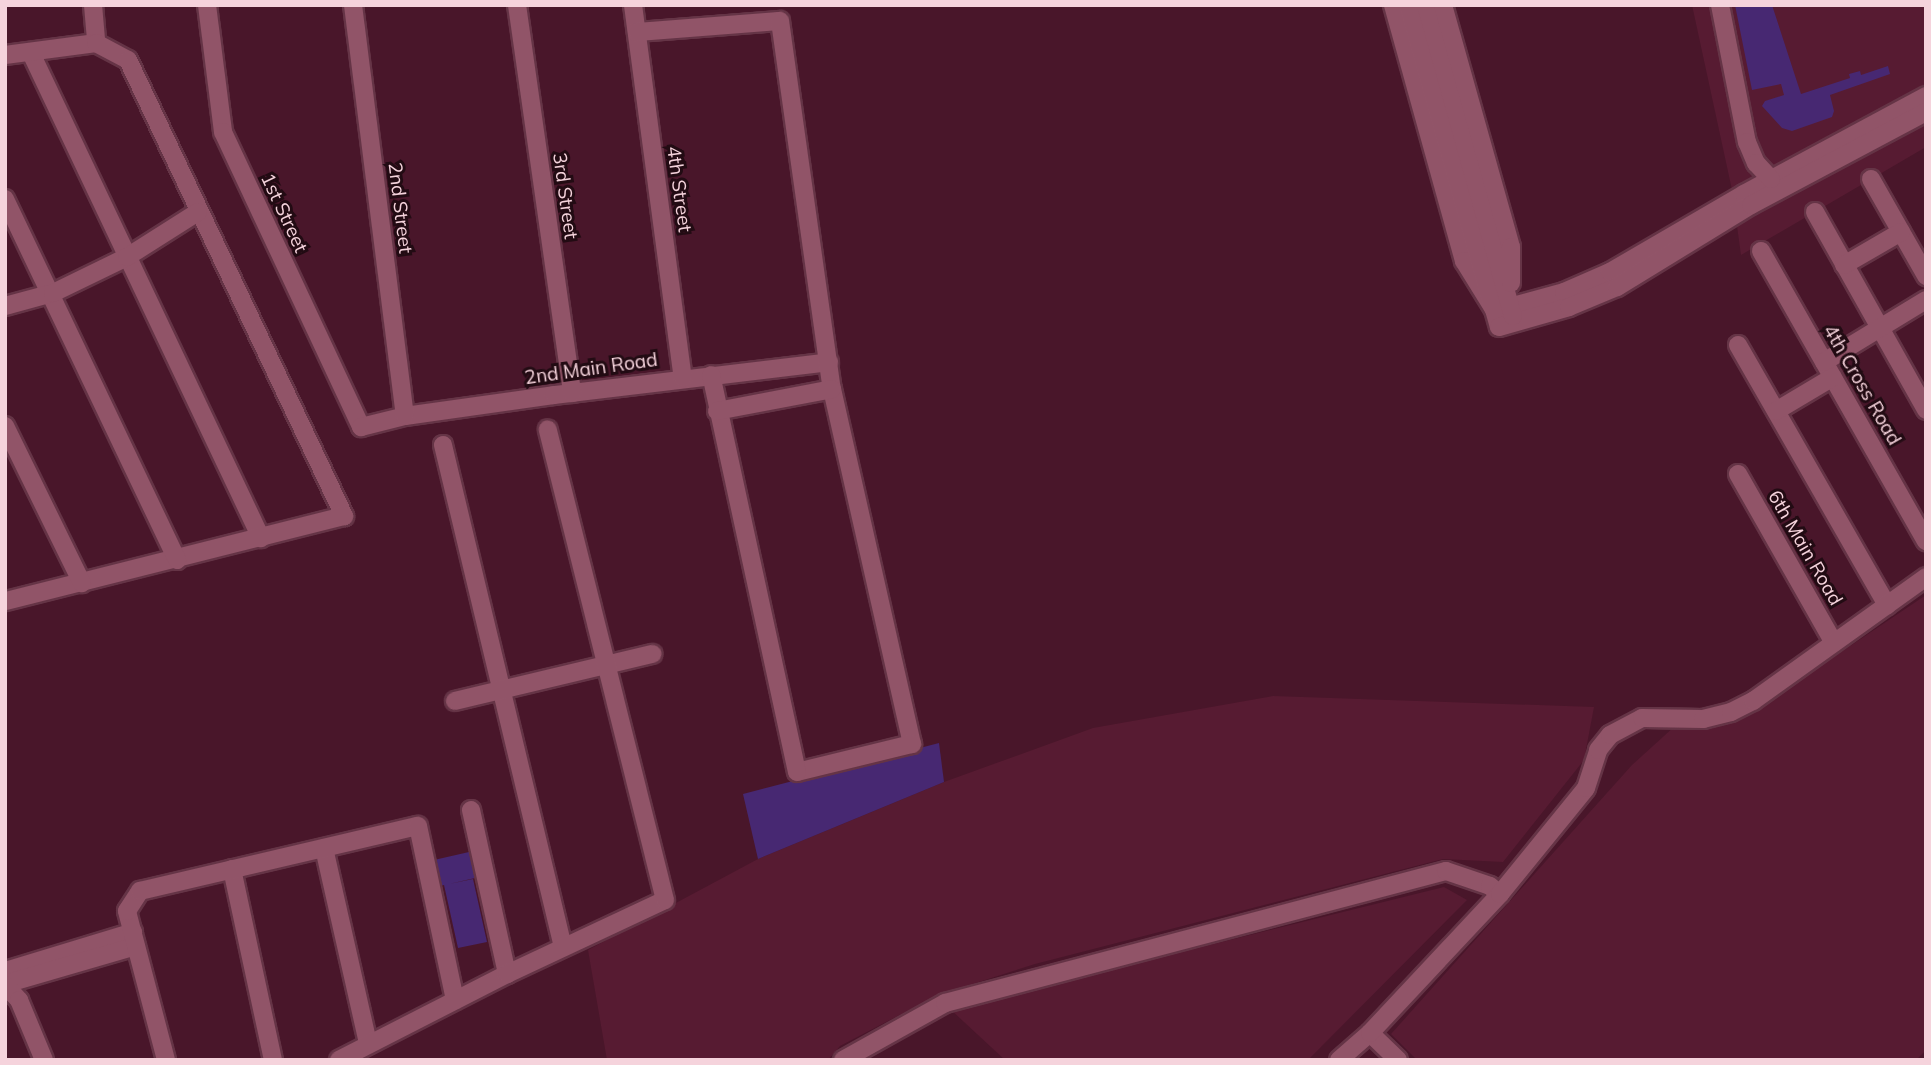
<!DOCTYPE html>
<style>
body{margin:0}
#map{position:relative;width:1931px;height:1065px;overflow:hidden;background:#49162a;font-family:Mulish,sans-serif}
div>[style]{position:absolute}
.built>*{inset:0;background:#571b32}
.green>*{inset:0;background:#472872}
.roads{filter:drop-shadow(2px 0 #653446) drop-shadow(-2px 0 #653446) drop-shadow(0 2px #653446) drop-shadow(0 -2px #653446)}
.minor>*{height:18px;margin:-9px;padding:0 9px;transform-origin:9px;border-radius:9px;background:#915468}
span{translate:-50% -50%;white-space:nowrap;text-align:center;line-height:1.15;-webkit-text-stroke:6px #220b13;paint-order:stroke}
.street-label{font-size:19px;color:#f5d3dc}
.frame{position:absolute;inset:0;border:7px solid #f5d3dc;pointer-events:none}
</style>
<div id="map">
<div class="built">
<div style="clip-path:polygon(1692px 5px,1926px 5px,1926px 147px,1741px 255px,1732px 190px)"></div>
<div style="clip-path:polygon(1926px 595px,1926px 1050px,1916px 1060px,1417px 1060px,1391px 1034px,1632px 765px,1675px 726px,1706px 730px,1743px 718px)"></div>
<div style="clip-path:polygon(1273px 696px,1594px 707px,1584px 760px,1503px 862px,1443px 859px,1035px 964px,938px 995px,840px 1046px,828px 1060px,607px 1060px,588px 950px,758px 859px,944px 782px,1093px 728px)"></div>
<div style="clip-path:polygon(1444px 887px,1467px 900px,1308px 1060px,1005px 1060px,950px 1009px)"></div>
</div>
<div class="green">
<div style="clip-path:polygon(1735px 5px,1772px 5px,1801px 94px,1850px 78px,1849px 74px,1860px 71px,1861px 75px,1888px 66px,1890px 74px,1830px 95px,1834px 111px,1832px 117px,1792px 131px,1782px 128px,1762px 106px,1765px 101px,1784px 95px,1781px 84px,1752px 90px)"></div>
<div style="clip-path:polygon(939px 743px,944px 782px,758px 859px,743px 794px)"></div>
<div style="clip-path:polygon(469px 852px,475px 878px,449px 884px,473px 879px,487px 942px,458px 948px,444px 885px,440px 886px,434px 860px)"></div>
</div>
<div class="roads">
<div class="minor">
<div style="left:93px;top:5px;width:38px;rotate:85deg"></div>
<div style="left:207px;top:5px;width:128px;rotate:82.8deg"></div>
<div style="left:223px;top:132px;width:326px;rotate:64.9deg"></div>
<div style="left:361px;top:427px;width:45px;rotate:-14deg"></div>
<div style="left:405px;top:416px;width:150px;rotate:-8deg"></div>
<div style="left:554px;top:395px;width:277px;rotate:-6.8deg"></div>
<div style="left:353px;top:5px;width:414px;rotate:82.8deg"></div>
<div style="left:517px;top:5px;width:392px;rotate:81.9deg"></div>
<div style="left:633px;top:5px;width:376px;rotate:82.4deg"></div>
<div style="left:1393px;top:5px;width:266px;rotate:74.5deg"></div>
<div style="left:1464px;top:261px;width:59px;rotate:58.2deg"></div>
<div style="left:1495px;top:311px;width:72px;rotate:-15.4deg"></div>
<div style="left:1564px;top:292px;width:50px;rotate:-23.5deg"></div>
<div style="left:1610px;top:272px;width:155px;rotate:-30.2deg"></div>
<div style="left:1744px;top:194px;width:207px;rotate:-28.3deg"></div>
<div style="left:1409px;top:5px;width:334px;rotate:74.4deg"></div>
<div style="left:1499px;top:327px;width:73px;rotate:-15.9deg"></div>
<div style="left:1569px;top:307px;width:52px;rotate:-22.6deg"></div>
<div style="left:1617px;top:287px;width:157px;rotate:-31.5deg"></div>
<div style="left:1751px;top:205px;width:198px;rotate:-28deg"></div>
<div style="left:1426px;top:5px;width:323px;rotate:74.4deg"></div>
<div style="left:1443px;top:5px;width:251px;rotate:74.3deg"></div>
<div style="left:1511px;top:247px;width:36px;rotate:90deg"></div>
<div style="left:1720px;top:5px;width:140px;rotate:78.9deg"></div>
<div style="left:1747px;top:142px;width:23px;rotate:67deg"></div>
<div style="left:1756px;top:163px;width:22px;rotate:47deg"></div>
<div style="left:637px;top:32px;width:143px;rotate:-4.4deg"></div>
<div style="left:780px;top:21px;width:372px;rotate:82deg"></div>
<div style="left:832px;top:389px;width:364px;rotate:77.3deg"></div>
<div style="left:912px;top:744px;width:118px;rotate:166.3deg"></div>
<div style="left:797px;top:772px;width:406px;rotate:-102.2deg"></div>
<div style="left:31px;top:53px;width:537px;rotate:64.63deg"></div>
<div style="left:5px;top:55px;width:92px;rotate:-7.5deg"></div>
<div style="left:96px;top:43px;width:36px;rotate:28deg"></div>
<div style="left:128px;top:60px;width:505px;rotate:64.65deg"></div>
<div style="left:344px;top:516px;width:349px;rotate:165.9deg"></div>
<div style="left:1871px;top:179px;width:112px;rotate:60.4deg"></div>
<div style="left:5px;top:199px;width:400px;rotate:64.5deg"></div>
<div style="left:1815px;top:212px;width:227px;rotate:60.7deg"></div>
<div style="left:1761px;top:251px;width:334px;rotate:60.4deg"></div>
<div style="left:1844px;top:265px;width:66px;rotate:-30.1deg"></div>
<div style="left:5px;top:306px;width:50px;rotate:-15.2deg"></div>
<div style="left:53px;top:293px;width:82px;rotate:-25.9deg"></div>
<div style="left:127px;top:257px;width:84px;rotate:-32.4deg"></div>
<div style="left:1738px;top:345px;width:300px;rotate:60.2deg"></div>
<div style="left:1824px;top:362px;width:119px;rotate:-31.3deg"></div>
<div style="left:717px;top:411px;width:117px;rotate:-10.8deg"></div>
<div style="left:1776px;top:411px;width:66px;rotate:-30.8deg"></div>
<div style="left:5px;top:426px;width:175px;rotate:63.9deg"></div>
<div style="left:443px;top:445px;width:516px;rotate:76.56deg"></div>
<div style="left:1738px;top:474px;width:194px;rotate:60.4deg"></div>
<div style="left:455px;top:701px;width:203px;rotate:-13.4deg"></div>
<div style="left:471px;top:810px;width:168px;rotate:77.6deg"></div>
<div style="left:324px;top:848px;width:201px;rotate:77.3deg"></div>
<div style="left:232px;top:869px;width:195px;rotate:77.9deg"></div>
<div style="left:5px;top:971px;width:134px;rotate:-16.9deg"></div>
<div style="left:5px;top:984px;width:136px;rotate:-16.2deg"></div>
<div style="left:5px;top:985px;width:21px;rotate:47deg"></div>
<div style="left:19px;top:1000px;width:65px;rotate:67.4deg"></div>
<div style="left:1370px;top:1033px;width:39px;rotate:44deg"></div>
<div style="left:166px;top:1060px;width:154px;rotate:-104.7deg"></div>
<div style="left:127px;top:911px;width:24px;rotate:-57deg"></div>
<div style="left:140px;top:891px;width:285px;rotate:-13.2deg"></div>
<div style="left:418px;top:826px;width:178px;rotate:78deg"></div>
<div style="left:339px;top:1060px;width:189px;rotate:-27.1deg"></div>
<div style="left:507px;top:974px;width:174px;rotate:-25.1deg"></div>
<div style="left:665px;top:900px;width:485px;rotate:-104deg"></div>
<div style="left:843px;top:1060px;width:117px;rotate:-29.2deg"></div>
<div style="left:945px;top:1003px;width:518px;rotate:-14.76deg"></div>
<div style="left:1446px;top:871px;width:46px;rotate:18.8deg"></div>
<div style="left:1490px;top:886px;width:13px;rotate:39deg"></div>
<div style="left:1339px;top:1060px;width:41px;rotate:-41.1deg"></div>
<div style="left:1370px;top:1033px;width:190px;rotate:-46.9deg"></div>
<div style="left:1500px;top:894px;width:136px;rotate:-50.9deg"></div>
<div style="left:1586px;top:788px;width:40px;rotate:-72deg"></div>
<div style="left:1598px;top:750px;width:19px;rotate:-51deg"></div>
<div style="left:1610px;top:735px;width:36px;rotate:-28deg"></div>
<div style="left:1642px;top:718px;width:61px;rotate:0.9deg"></div>
<div style="left:1703px;top:719px;width:29px;rotate:-14deg"></div>
<div style="left:1731px;top:712px;width:25px;rotate:-27deg"></div>
<div style="left:1753px;top:701px;width:213px;rotate:-35.6deg"></div>
</div>
</div>
<div class="street-label">
<span style="left:679px;top:189px;rotate:82deg">4th Street</span>
<span style="left:565px;top:196px;rotate:82deg">3rd Street</span>
<span style="left:400px;top:208px;rotate:83deg">2nd Street</span>
<span style="left:284px;top:213px;rotate:65deg">1st Street</span>
<span style="left:591px;top:369px;rotate:-8deg">2nd Main Road</span>
<span style="left:1862px;top:385px;rotate:60deg">4th Cross Road</span>
<span style="left:1805px;top:548px;rotate:60deg">6th Main Road</span>
</div>
<div class="frame"></div>
</div>
